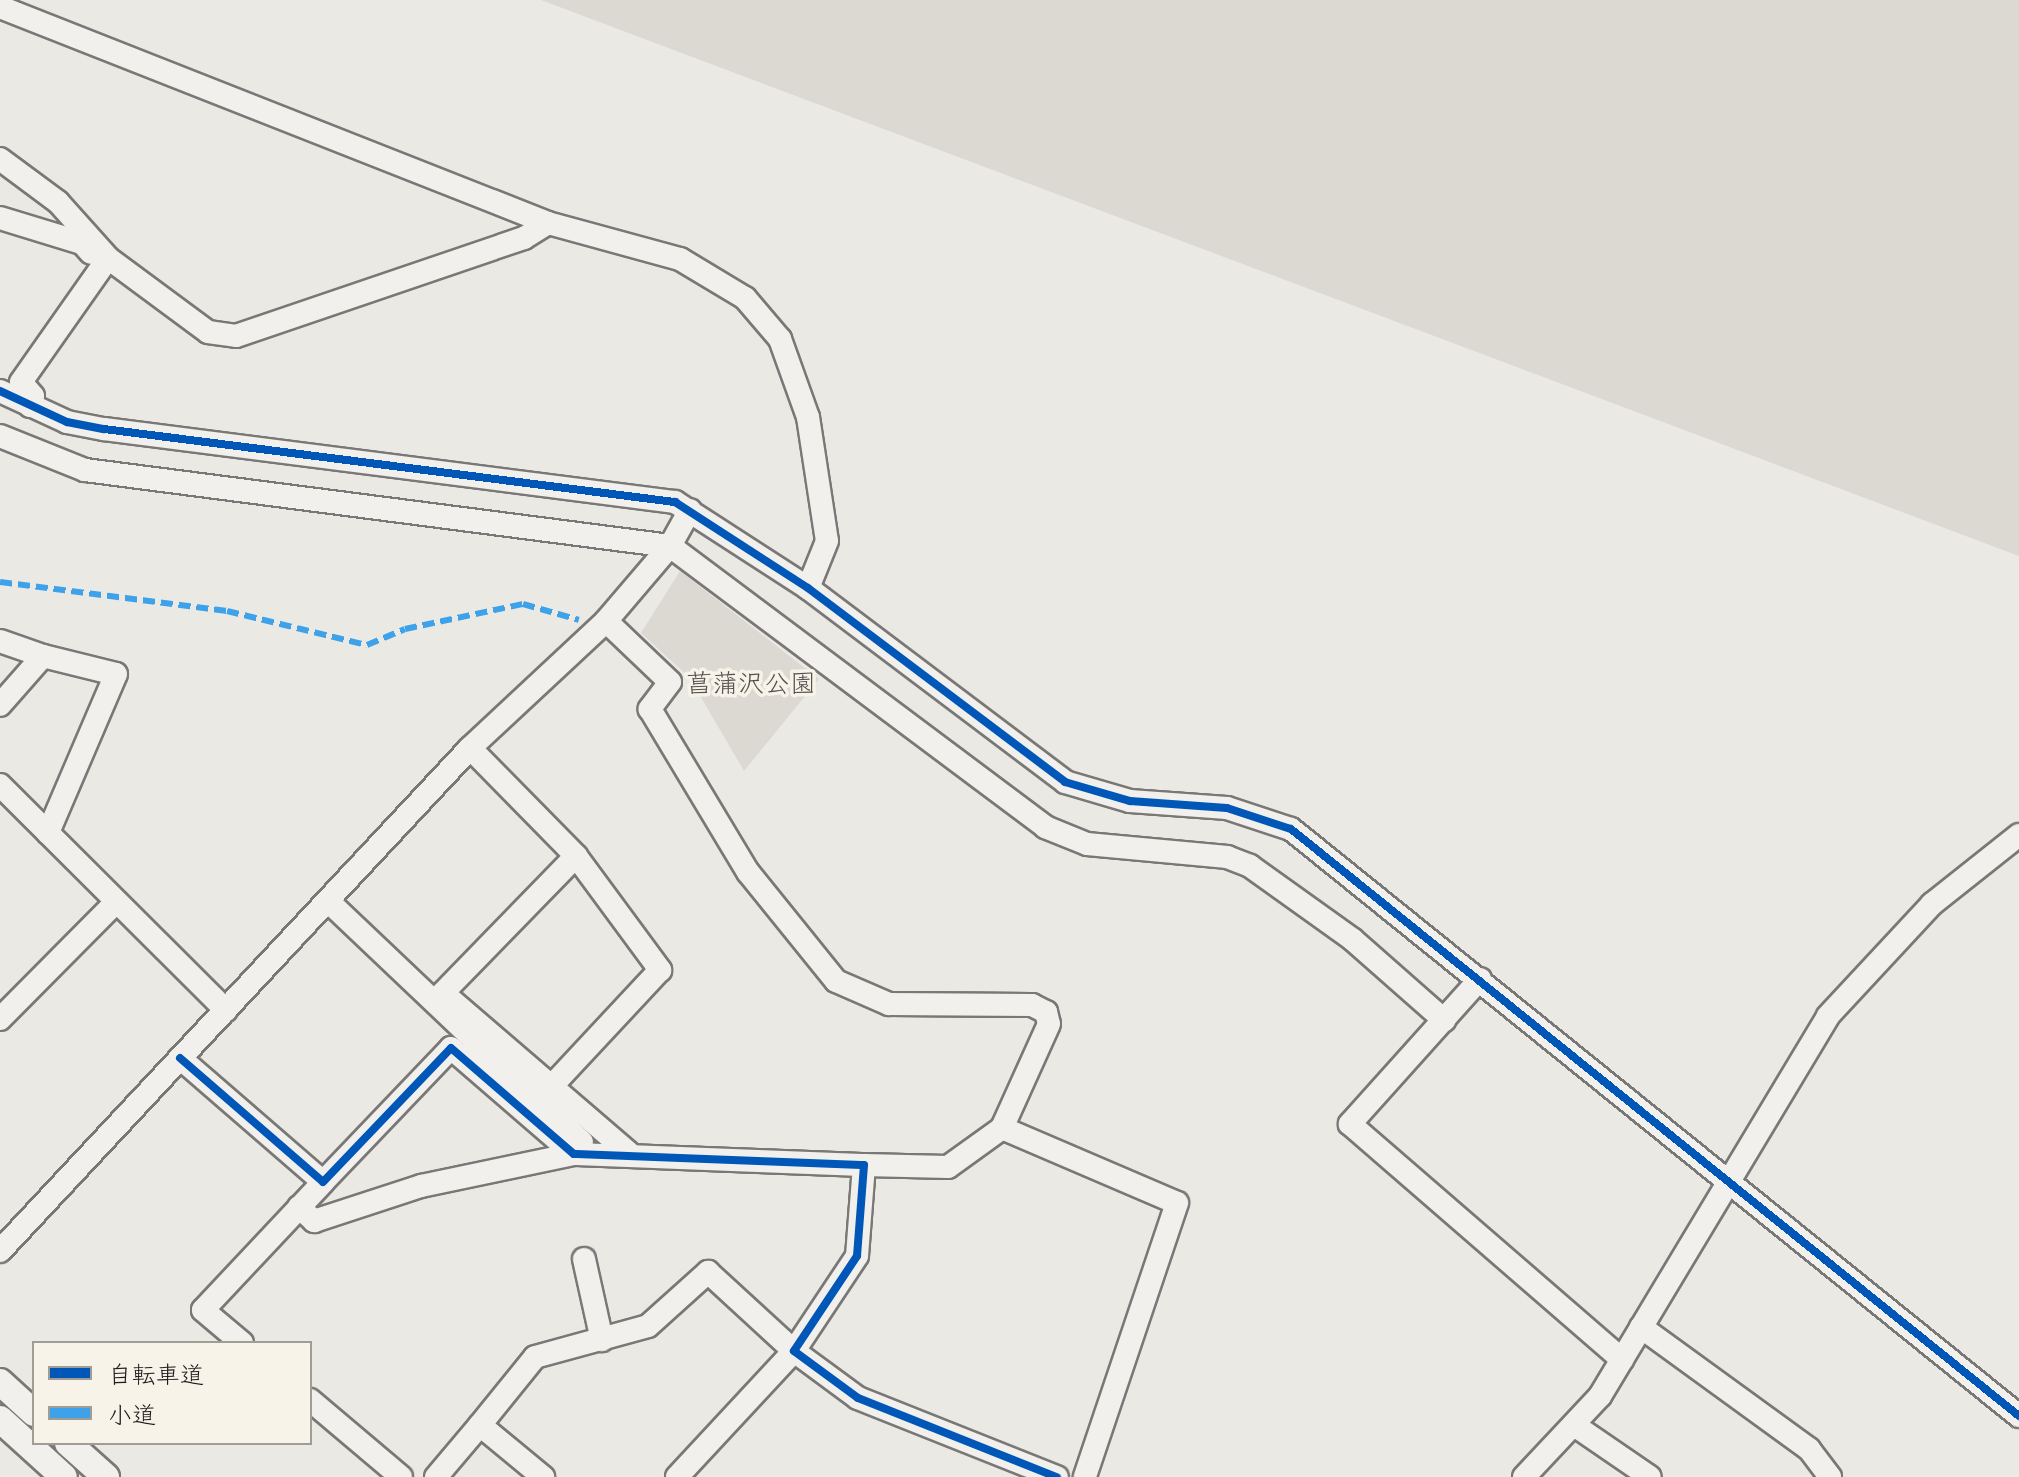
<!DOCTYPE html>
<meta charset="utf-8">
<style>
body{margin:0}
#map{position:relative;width:2019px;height:1477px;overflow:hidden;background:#eae9e4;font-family:Mynerve,"Klee One",sans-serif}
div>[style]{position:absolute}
.built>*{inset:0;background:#dbd9d2}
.roads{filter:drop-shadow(2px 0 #797876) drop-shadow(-2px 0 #797876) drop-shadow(0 2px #797876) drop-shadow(0 -2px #797876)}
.minor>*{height:22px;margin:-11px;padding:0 11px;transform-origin:11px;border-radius:11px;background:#f1f0ec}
.major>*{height:26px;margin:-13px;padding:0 13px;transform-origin:13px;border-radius:13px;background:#f1f0ec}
.quiet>*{height:6px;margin-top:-3px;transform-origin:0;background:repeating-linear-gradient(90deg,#3da2ea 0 12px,transparent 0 18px)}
.cycleway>*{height:8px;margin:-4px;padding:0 4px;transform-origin:4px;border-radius:4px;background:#0057b8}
span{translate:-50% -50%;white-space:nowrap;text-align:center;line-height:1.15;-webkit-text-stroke:7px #f7f3e8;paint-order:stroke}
.park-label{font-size:26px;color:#52514e}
.legend{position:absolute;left:32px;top:1341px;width:280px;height:104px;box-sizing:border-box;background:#f7f3e8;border:2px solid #9f9d96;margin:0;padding:10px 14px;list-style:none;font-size:24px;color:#1c1c1c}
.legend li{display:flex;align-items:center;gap:16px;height:40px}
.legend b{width:40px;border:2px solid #9f9d96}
</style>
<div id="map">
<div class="built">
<div style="clip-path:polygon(541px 0,2019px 0,2019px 556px)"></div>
<div style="clip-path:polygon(680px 571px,819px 679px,744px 771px,689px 677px,641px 633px)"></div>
</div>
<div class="roads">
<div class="minor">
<div style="left:0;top:7px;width:589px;rotate:21.51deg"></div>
<div style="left:548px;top:223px;width:137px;rotate:15.3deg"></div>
<div style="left:680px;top:259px;width:76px;rotate:31deg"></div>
<div style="left:745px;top:298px;width:54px;rotate:49.5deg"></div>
<div style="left:780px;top:339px;width:83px;rotate:70.3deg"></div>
<div style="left:808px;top:417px;width:125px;rotate:81.3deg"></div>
<div style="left:827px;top:541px;width:51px;rotate:112deg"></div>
<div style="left:0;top:159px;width:72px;rotate:36.6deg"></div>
<div style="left:58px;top:202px;width:75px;rotate:48.2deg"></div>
<div style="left:108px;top:258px;width:124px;rotate:36.5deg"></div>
<div style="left:208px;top:332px;width:28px;rotate:8deg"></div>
<div style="left:236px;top:336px;width:304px;rotate:-18.8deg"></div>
<div style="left:524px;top:238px;width:28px;rotate:-32deg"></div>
<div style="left:0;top:218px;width:86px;rotate:17deg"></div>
<div style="left:82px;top:243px;width:13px;rotate:48deg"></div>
<div style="left:0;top:391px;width:74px;rotate:24.8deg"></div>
<div style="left:67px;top:422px;width:38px;rotate:11deg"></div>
<div style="left:104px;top:429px;width:576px;rotate:7.29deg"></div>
<div style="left:675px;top:502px;width:158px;rotate:32.9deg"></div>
<div style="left:808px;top:588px;width:322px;rotate:37deg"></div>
<div style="left:1065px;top:782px;width:68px;rotate:16.3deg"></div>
<div style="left:1130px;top:801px;width:97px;rotate:4.1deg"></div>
<div style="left:1227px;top:808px;width:67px;rotate:18.2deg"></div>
<div style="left:1291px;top:829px;width:935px;rotate:38.88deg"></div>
<div style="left:30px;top:406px;width:10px;rotate:-73deg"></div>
<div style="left:33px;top:396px;width:18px;rotate:-131deg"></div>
<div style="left:21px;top:382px;width:151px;rotate:-54.9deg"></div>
<div style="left:0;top:436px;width:92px;rotate:21.8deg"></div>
<div style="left:85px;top:470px;width:590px;rotate:7.4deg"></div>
<div style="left:670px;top:546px;width:469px;rotate:36.8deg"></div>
<div style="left:1045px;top:827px;width:45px;rotate:22deg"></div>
<div style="left:1087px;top:844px;width:141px;rotate:5.3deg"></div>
<div style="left:1227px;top:857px;width:25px;rotate:21deg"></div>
<div style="left:1250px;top:866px;width:125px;rotate:35.6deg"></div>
<div style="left:1352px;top:939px;width:123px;rotate:41.4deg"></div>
<div style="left:606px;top:621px;width:88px;rotate:43.6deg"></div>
<div style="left:670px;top:682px;width:34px;rotate:127deg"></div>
<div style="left:650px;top:709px;width:190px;rotate:59deg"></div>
<div style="left:748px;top:872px;width:140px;rotate:51.1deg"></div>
<div style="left:836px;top:981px;width:58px;rotate:23.5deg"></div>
<div style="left:889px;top:1004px;width:143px;rotate:0.4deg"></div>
<div style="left:1032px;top:1005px;width:16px;rotate:27deg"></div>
<div style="left:1046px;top:1012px;width:12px;rotate:76deg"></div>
<div style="left:1049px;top:1024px;width:114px;rotate:114.3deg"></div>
<div style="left:1002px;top:1128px;width:190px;rotate:23.2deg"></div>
<div style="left:1177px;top:1203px;width:289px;rotate:108.6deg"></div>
<div style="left:0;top:641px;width:46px;rotate:19.2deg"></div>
<div style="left:43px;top:656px;width:65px;rotate:131.3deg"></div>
<div style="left:43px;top:656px;width:75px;rotate:13.9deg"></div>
<div style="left:116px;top:674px;width:173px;rotate:113.2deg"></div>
<div style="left:470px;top:748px;width:151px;rotate:45.5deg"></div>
<div style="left:576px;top:856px;width:142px;rotate:53.6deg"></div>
<div style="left:660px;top:970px;width:158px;rotate:133deg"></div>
<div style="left:0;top:785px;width:319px;rotate:44.9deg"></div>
<div style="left:576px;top:856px;width:191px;rotate:134.2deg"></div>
<div style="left:443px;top:993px;width:244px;rotate:40.7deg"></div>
<div style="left:328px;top:901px;width:350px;rotate:43.5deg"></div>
<div style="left:1480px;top:979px;width:195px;rotate:131.9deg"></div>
<div style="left:1350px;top:1124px;width:360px;rotate:40.9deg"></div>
<div style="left:0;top:1019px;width:163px;rotate:-45.2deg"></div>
<div style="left:180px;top:1058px;width:189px;rotate:40.9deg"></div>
<div style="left:323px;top:1182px;width:185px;rotate:-46.3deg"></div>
<div style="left:451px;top:1048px;width:162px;rotate:40.8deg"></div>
<div style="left:574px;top:1154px;width:290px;rotate:2.2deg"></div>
<div style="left:864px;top:1165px;width:91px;rotate:94.4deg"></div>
<div style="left:857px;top:1256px;width:114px;rotate:123.6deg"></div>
<div style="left:794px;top:1351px;width:79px;rotate:36.3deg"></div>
<div style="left:858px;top:1398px;width:214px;rotate:21.7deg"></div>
<div style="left:864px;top:1165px;width:84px;rotate:1.4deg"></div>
<div style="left:948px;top:1167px;width:67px;rotate:-35.8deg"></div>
<div style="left:299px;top:1207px;width:21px;rotate:43deg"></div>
<div style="left:314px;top:1221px;width:113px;rotate:-18.1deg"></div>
<div style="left:421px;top:1186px;width:156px;rotate:-11.8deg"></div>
<div style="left:0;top:1251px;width:688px;rotate:-46.94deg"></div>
<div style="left:470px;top:748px;width:186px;rotate:-43deg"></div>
<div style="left:606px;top:621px;width:99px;rotate:-49.5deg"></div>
<div style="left:670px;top:546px;width:41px;rotate:-60.9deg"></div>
<div style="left:584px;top:1259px;width:83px;rotate:77.5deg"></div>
<div style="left:1641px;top:1327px;width:208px;rotate:36deg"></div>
<div style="left:1809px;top:1449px;width:35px;rotate:53deg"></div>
<div style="left:242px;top:1343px;width:51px;rotate:-139.8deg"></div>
<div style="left:203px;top:1310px;width:175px;rotate:-46.8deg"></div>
<div style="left:310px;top:1400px;width:119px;rotate:40.2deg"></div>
<div style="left:480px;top:1425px;width:87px;rotate:-51deg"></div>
<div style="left:535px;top:1357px;width:117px;rotate:-15.3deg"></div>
<div style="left:648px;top:1326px;width:81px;rotate:-42deg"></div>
<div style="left:708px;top:1272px;width:117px;rotate:42.6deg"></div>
<div style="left:794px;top:1351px;width:172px;rotate:132.9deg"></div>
<div style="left:1577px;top:1427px;width:88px;rotate:34.4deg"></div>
<div style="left:436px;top:1477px;width:68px;rotate:-49.8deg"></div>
<div style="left:480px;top:1425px;width:82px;rotate:39.5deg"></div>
<div style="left:1524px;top:1477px;width:111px;rotate:-46.8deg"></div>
<div style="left:1600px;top:1396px;width:443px;rotate:-59deg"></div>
<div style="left:1828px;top:1016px;width:153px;rotate:-47.1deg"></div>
<div style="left:1932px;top:904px;width:111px;rotate:-38.4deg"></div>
</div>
<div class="major">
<div style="left:0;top:1382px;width:46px;rotate:42.4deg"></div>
<div style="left:0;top:1419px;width:86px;rotate:42.2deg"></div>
<div style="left:68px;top:1443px;width:51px;rotate:41.8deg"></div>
</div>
</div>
<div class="quiet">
<div style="left:0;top:582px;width:229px;rotate:7.3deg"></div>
<div style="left:227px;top:611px;width:144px;rotate:13.7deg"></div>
<div style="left:367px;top:645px;width:41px;rotate:-22.8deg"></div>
<div style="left:405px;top:629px;width:121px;rotate:-12deg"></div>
<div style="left:523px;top:604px;width:58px;rotate:15.9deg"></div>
</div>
<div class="cycleway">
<div style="left:0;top:391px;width:74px;rotate:24.8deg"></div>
<div style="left:67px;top:422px;width:38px;rotate:11deg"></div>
<div style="left:104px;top:429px;width:576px;rotate:7.29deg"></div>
<div style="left:675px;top:502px;width:158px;rotate:32.9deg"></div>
<div style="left:808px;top:588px;width:322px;rotate:37deg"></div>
<div style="left:1065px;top:782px;width:68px;rotate:16.3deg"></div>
<div style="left:1130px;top:801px;width:97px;rotate:4.1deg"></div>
<div style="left:1227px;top:808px;width:67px;rotate:18.2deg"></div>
<div style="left:1291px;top:829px;width:935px;rotate:38.88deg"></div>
<div style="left:180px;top:1058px;width:189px;rotate:40.9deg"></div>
<div style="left:323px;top:1182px;width:185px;rotate:-46.3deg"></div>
<div style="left:451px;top:1048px;width:162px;rotate:40.8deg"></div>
<div style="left:574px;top:1154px;width:290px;rotate:2.2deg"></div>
<div style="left:864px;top:1165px;width:91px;rotate:94.4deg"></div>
<div style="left:857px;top:1256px;width:114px;rotate:123.6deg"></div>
<div style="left:794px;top:1351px;width:79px;rotate:36.3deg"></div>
<div style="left:858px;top:1398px;width:214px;rotate:21.7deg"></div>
</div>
<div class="park-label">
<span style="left:751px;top:686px">菖蒲沢公園</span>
</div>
<ul class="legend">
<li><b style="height:10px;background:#0057b8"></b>自転車道</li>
<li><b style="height:10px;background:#3da2ea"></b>小道</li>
</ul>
</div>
